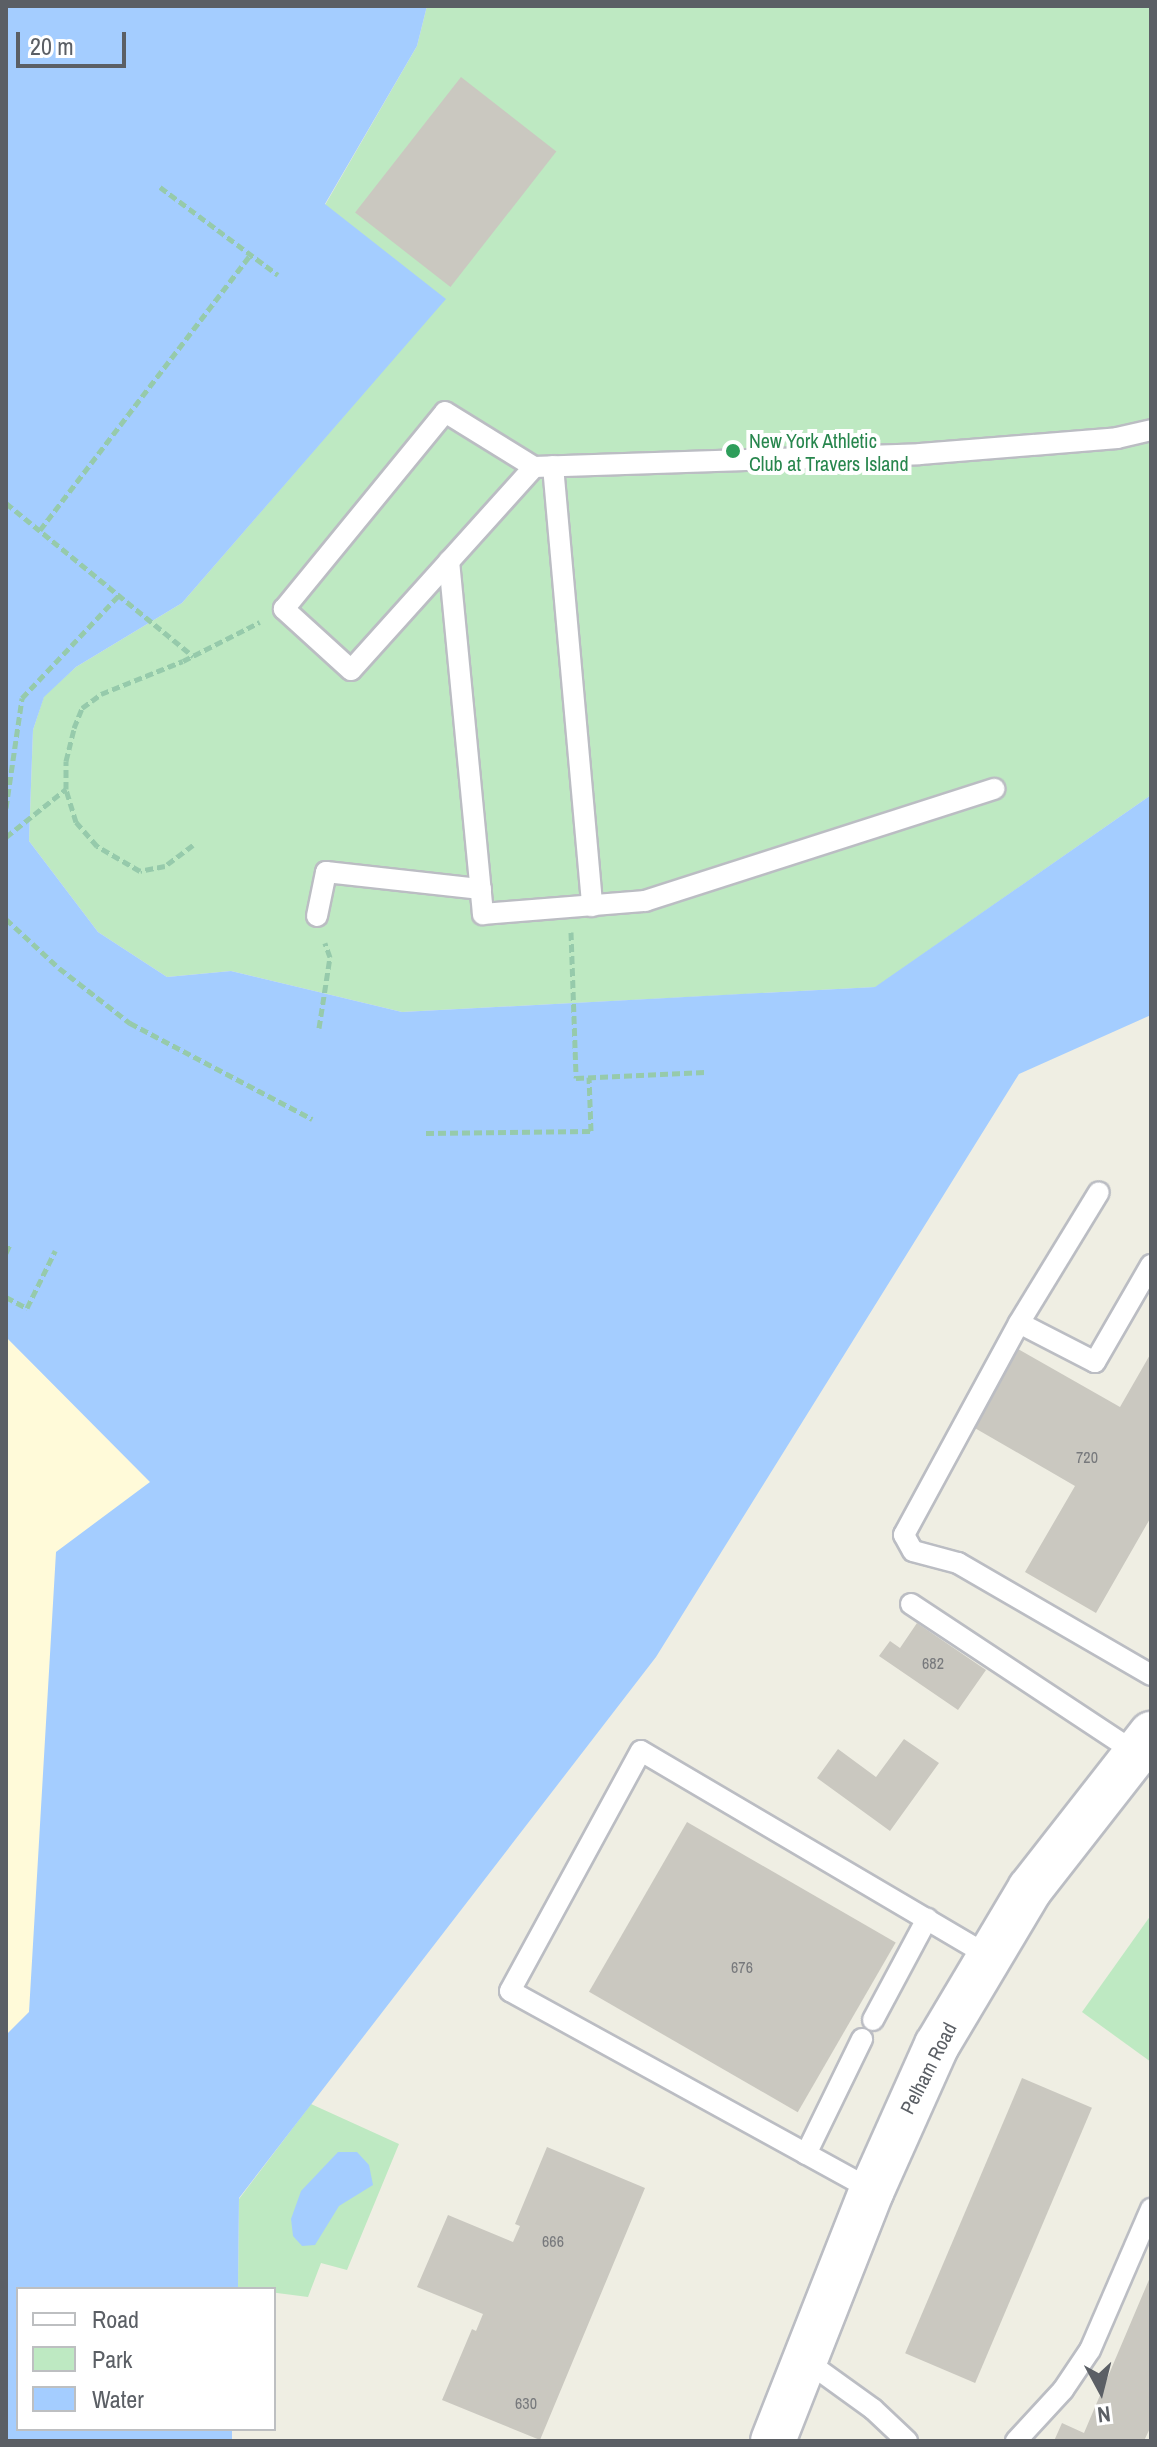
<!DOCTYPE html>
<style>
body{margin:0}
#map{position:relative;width:1157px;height:2447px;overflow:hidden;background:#efeee3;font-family:"Archivo Narrow",sans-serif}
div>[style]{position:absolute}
.commercial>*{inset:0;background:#fffad9}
.green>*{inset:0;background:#bee9c2}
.water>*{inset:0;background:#a4cdff}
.building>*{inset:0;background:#cac8c0;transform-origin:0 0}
.path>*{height:5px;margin-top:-2.5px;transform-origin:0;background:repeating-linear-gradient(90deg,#96caab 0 8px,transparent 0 12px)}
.roads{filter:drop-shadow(2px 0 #bbbdc3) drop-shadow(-2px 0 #bbbdc3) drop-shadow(0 2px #bbbdc3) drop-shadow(0 -2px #bbbdc3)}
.service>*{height:20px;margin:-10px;padding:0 10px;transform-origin:10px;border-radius:10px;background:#fff}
.secondary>*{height:44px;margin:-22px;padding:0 22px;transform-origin:22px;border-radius:22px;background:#fff}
.dots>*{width:22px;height:22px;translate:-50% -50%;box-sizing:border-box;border:4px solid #fff;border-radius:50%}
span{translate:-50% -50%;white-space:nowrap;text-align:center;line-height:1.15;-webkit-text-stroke:8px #fff;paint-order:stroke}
.number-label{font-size:16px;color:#77797c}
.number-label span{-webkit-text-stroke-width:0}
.leisure-label{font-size:20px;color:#27864d}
.left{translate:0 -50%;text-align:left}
.street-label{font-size:20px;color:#5b5f65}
.frame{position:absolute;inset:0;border:8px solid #5b5f65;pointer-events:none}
.legend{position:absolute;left:16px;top:2287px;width:260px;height:144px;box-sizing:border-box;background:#fff;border:2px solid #bdbfc1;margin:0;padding:10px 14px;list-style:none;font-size:24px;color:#5b5f65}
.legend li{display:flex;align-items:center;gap:16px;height:40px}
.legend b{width:40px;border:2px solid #bdbfc1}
.north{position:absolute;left:1061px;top:2351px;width:80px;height:80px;-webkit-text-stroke:6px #fff;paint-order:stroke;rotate:173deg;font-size:22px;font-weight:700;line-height:32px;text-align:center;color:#5b5f65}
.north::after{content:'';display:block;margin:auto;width:28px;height:36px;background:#5b5f65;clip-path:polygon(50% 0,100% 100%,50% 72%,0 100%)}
.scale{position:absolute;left:16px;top:32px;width:110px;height:36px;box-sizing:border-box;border:4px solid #5b5f65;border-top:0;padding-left:10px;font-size:24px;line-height:28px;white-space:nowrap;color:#5b5f65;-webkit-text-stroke:6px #fff;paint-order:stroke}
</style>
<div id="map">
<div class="commercial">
<div style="clip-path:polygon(6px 1337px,151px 1483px,29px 2012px,6px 2035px)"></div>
</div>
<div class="green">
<div style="clip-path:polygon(427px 6px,1151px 6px,1151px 795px,876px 987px,402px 1012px,231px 971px,167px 977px,98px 932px,29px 841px,33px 730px,44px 696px,76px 667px,182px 603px,445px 299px,325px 205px,417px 46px)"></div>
<div style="clip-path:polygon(1151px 1915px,1151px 2062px,1082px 2012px)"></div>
<div style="clip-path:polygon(311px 2104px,399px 2144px,347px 2270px,321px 2263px,308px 2297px,238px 2288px,239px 2199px)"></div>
</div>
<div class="water">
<div style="clip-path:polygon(6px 6px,427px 6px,417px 46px,325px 204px,446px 299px,182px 603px,76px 667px,44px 697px,33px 730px,29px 841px,98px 932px,167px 977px,231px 971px,402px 1012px,875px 987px,1151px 795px,1151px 1015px,1019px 1074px,656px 1657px,239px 2198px,238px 2289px,18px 2289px,18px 2429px,232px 2429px,232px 2441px,6px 2441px,6px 2035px,29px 2012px,56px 1552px,150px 1482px,6px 1337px)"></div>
<div style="clip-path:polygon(338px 2152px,357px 2152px,369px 2165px,373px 2185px,339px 2206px,315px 2245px,302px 2246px,293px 2236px,291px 2219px,301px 2191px)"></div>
</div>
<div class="building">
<div style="left:461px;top:77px;width:121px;height:172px;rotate:38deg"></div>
<div style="clip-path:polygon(1018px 1349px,1120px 1407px,1151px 1353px,1151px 1517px,1096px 1613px,1025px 1572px,1075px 1486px,973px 1427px)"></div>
<div style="clip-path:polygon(917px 1623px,986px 1670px,958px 1710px,879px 1656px,890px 1641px,900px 1648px)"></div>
<div style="clip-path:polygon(904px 1739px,939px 1763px,890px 1831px,817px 1778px,838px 1749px,876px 1777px)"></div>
<div style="left:687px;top:1822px;width:241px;height:196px;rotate:30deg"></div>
<div style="left:1022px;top:2078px;width:76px;height:299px;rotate:23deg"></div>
<div style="clip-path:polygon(547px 2147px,645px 2188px,540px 2440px,442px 2400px,472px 2329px,476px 2331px,483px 2314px,417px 2287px,448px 2215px,513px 2242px,520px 2226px,515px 2224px)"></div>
<div style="clip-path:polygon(1151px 2275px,1151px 2426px,1144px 2441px,1054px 2441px,1062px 2423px,1084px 2433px)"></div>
</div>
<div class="path">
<div style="left:160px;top:187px;width:147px;rotate:36.7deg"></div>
<div style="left:6px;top:503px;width:242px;rotate:39.3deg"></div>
<div style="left:40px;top:530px;width:346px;rotate:-52.6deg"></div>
<div style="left:6px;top:808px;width:111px;rotate:-81.7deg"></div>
<div style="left:22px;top:698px;width:141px;rotate:-46.7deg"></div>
<div style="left:6px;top:837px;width:77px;rotate:-38.7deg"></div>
<div style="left:193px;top:845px;width:35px;rotate:143deg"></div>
<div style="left:165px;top:866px;width:25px;rotate:169deg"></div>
<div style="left:140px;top:871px;width:50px;rotate:-149.8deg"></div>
<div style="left:97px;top:846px;width:32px;rotate:-131deg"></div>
<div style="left:76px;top:822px;width:34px;rotate:-107deg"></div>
<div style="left:66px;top:789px;width:28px;rotate:-90deg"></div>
<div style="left:66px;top:761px;width:34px;rotate:-76deg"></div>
<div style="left:74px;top:728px;width:22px;rotate:-68deg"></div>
<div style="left:82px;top:708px;width:24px;rotate:-36deg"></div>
<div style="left:101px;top:694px;width:88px;rotate:-21.9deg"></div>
<div style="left:183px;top:661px;width:86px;rotate:-26.9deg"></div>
<div style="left:6px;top:919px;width:72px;rotate:42.8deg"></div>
<div style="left:59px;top:968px;width:90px;rotate:37.8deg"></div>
<div style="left:130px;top:1023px;width:206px;rotate:27.8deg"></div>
<div style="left:571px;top:932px;width:146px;rotate:88deg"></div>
<div style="left:576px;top:1078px;width:129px;rotate:-2.7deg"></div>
<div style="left:319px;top:1028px;width:72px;rotate:-81.2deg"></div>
<div style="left:330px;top:957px;width:15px;rotate:-110deg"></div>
<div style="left:426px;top:1133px;width:165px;rotate:-0.7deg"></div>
<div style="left:591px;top:1131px;width:54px;rotate:-92.1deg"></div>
<div style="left:6px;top:1253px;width:10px;rotate:-66deg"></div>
<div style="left:6px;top:1297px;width:24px;rotate:28deg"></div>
<div style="left:27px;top:1308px;width:64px;rotate:-63.8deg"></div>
</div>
<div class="roads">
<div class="service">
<div style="left:553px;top:466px;width:442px;rotate:84.9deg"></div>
<div style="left:534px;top:467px;width:273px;rotate:132deg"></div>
<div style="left:351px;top:670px;width:91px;rotate:-137.7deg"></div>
<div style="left:284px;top:609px;width:254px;rotate:-50.7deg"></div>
<div style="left:445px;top:412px;width:105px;rotate:31.7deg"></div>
<div style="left:534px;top:467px;width:386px;rotate:-1.9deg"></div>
<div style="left:920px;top:454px;width:198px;rotate:-4.6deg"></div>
<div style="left:1117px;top:438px;width:35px;rotate:-13deg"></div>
<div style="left:449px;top:561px;width:355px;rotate:84.5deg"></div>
<div style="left:483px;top:914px;width:163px;rotate:-4.6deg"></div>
<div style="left:645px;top:901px;width:367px;rotate:-17.8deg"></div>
<div style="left:317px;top:916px;width:45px;rotate:-78.4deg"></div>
<div style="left:326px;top:872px;width:156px;rotate:6.3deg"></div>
<div style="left:1151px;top:1265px;width:112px;rotate:120deg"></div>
<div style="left:1095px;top:1362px;width:85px;rotate:-152.8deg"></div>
<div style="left:1019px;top:1323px;width:241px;rotate:118.5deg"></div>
<div style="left:904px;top:1535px;width:18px;rotate:61deg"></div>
<div style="left:913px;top:1551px;width:47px;rotate:14.9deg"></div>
<div style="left:958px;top:1563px;width:223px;rotate:30.1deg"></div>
<div style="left:1019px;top:1323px;width:153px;rotate:-58.6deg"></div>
<div style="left:911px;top:1604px;width:268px;rotate:33.5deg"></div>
<div style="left:873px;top:2020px;width:115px;rotate:-61.9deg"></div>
<div style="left:806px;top:2154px;width:128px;rotate:-64deg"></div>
<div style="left:872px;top:2190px;width:413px;rotate:-151.2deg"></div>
<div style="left:510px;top:1991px;width:273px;rotate:-61.4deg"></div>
<div style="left:641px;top:1751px;width:402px;rotate:30.5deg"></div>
<div style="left:805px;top:2360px;width:84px;rotate:35.8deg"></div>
<div style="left:873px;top:2409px;width:47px;rotate:43.3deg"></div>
<div style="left:1016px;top:2441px;width:69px;rotate:-47.3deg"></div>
<div style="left:1063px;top:2390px;width:48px;rotate:-56deg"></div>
<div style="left:1090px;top:2350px;width:154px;rotate:-66.6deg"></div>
</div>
<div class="secondary">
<div style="left:773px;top:2441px;width:270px;rotate:-68.5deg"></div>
<div style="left:872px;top:2190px;width:159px;rotate:-65.9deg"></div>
<div style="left:937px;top:2045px;width:182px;rotate:-59.2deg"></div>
<div style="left:1030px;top:1889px;width:197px;rotate:-52deg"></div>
</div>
</div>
<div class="dots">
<div style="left:733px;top:451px;background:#2e9e5b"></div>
</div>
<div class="number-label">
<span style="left:1087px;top:1457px">720</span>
<span style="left:933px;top:1663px">682</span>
<span style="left:742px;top:1967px">676</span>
<span style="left:553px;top:2241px">666</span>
<span style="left:526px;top:2403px">630</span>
</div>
<div class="leisure-label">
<span class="left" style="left:749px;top:452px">New York Athletic<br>Club at Travers Island</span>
</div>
<div class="street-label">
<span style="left:928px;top:2068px;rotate:-63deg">Pelham Road</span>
</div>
<div class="frame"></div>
<ul class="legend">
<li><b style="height:10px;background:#fff"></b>Road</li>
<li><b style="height:22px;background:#bee9c2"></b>Park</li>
<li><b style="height:22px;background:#a4cdff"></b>Water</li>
</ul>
<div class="north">N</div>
<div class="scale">20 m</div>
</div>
